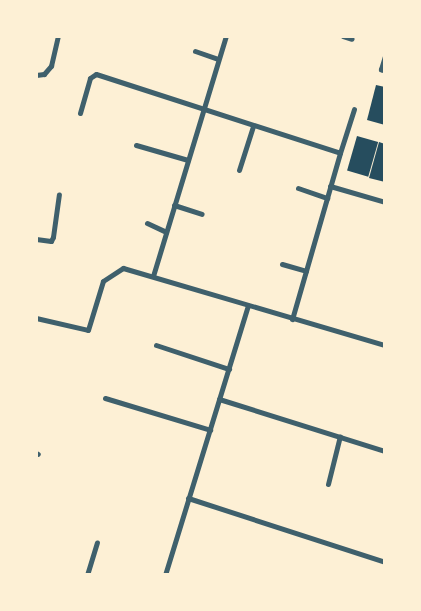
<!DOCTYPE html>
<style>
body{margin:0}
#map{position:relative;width:421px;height:611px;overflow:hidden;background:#fdf0d5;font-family:Karla,sans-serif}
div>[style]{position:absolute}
.building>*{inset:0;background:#264d5e;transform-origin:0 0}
.minor>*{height:5px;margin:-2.5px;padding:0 2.5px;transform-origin:2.5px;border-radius:2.5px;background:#3f606c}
span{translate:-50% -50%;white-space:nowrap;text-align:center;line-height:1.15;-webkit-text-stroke:4px #fdf0d5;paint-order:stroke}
.frame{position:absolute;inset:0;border:38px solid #fdf0d5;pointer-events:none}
</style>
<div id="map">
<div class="building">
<div style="clip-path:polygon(376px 85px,385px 87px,385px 125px,367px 120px)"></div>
<div style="left:357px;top:136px;width:22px;height:36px;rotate:16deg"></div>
<div style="clip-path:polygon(379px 142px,385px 144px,385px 182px,369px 178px)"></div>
</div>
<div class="minor">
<div style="left:343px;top:36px;width:9px;rotate:18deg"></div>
<div style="left:195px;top:51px;width:24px;rotate:19deg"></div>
<div style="left:385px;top:56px;width:14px;rotate:107deg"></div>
<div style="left:381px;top:69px;width:4px;rotate:27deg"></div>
<div style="left:36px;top:75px;width:8px;rotate:-7deg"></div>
<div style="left:44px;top:74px;width:11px;rotate:-49deg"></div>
<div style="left:51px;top:66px;width:31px;rotate:-77deg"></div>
<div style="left:80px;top:113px;width:36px;rotate:-74deg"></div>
<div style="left:90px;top:78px;width:7px;rotate:-34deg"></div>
<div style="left:96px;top:74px;width:256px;rotate:17.9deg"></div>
<div style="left:340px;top:153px;width:173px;rotate:106.1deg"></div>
<div style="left:136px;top:145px;width:54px;rotate:16.1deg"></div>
<div style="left:340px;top:153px;width:46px;rotate:-72.3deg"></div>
<div style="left:239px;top:170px;width:46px;rotate:-72.3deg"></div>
<div style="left:330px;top:186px;width:57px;rotate:16.2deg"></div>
<div style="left:298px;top:188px;width:31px;rotate:19deg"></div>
<div style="left:174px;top:205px;width:29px;rotate:18deg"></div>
<div style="left:147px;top:223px;width:21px;rotate:25deg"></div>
<div style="left:36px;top:239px;width:15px;rotate:8deg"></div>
<div style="left:51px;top:241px;width:4px;rotate:-63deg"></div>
<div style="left:53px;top:237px;width:43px;rotate:-82.1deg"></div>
<div style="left:282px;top:264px;width:25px;rotate:16deg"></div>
<div style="left:153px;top:276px;width:251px;rotate:-73.1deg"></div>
<div style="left:36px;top:318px;width:53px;rotate:13deg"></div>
<div style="left:88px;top:330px;width:51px;rotate:-73deg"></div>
<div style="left:103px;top:281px;width:24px;rotate:-33deg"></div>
<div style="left:123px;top:268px;width:273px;rotate:16.4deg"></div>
<div style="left:156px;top:345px;width:77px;rotate:18.2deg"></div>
<div style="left:105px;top:398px;width:110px;rotate:16.9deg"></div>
<div style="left:219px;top:399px;width:174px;rotate:17.4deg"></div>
<div style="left:36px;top:453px;width:2px;rotate:27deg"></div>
<div style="left:328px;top:484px;width:49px;rotate:-76deg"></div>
<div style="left:188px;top:498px;width:207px;rotate:18deg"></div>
<div style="left:87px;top:575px;width:34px;rotate:-73deg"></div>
<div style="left:165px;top:575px;width:282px;rotate:-72.9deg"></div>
</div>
<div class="frame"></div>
</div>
